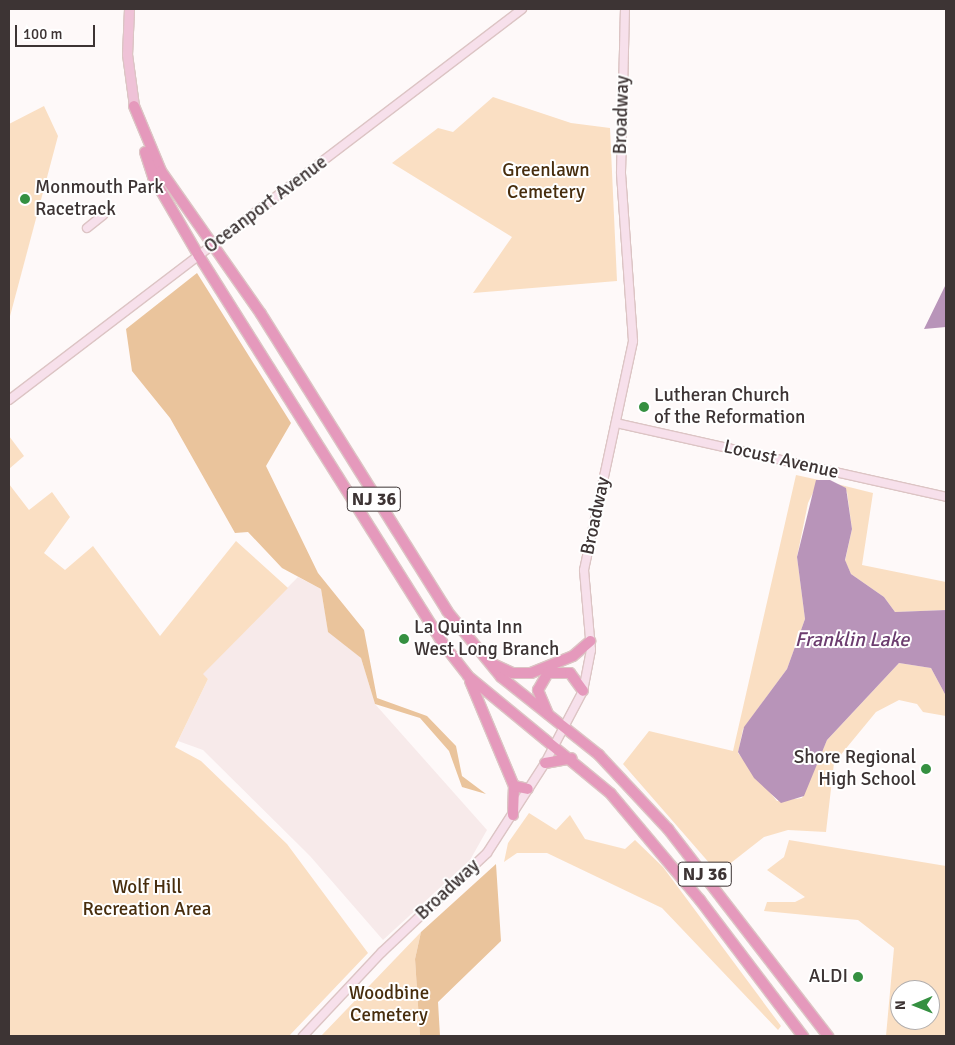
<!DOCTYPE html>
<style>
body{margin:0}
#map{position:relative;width:955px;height:1045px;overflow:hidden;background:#fef9f9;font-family:Signika,sans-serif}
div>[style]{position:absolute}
.built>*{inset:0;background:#f7eaea}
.green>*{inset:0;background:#fadfc3}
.forest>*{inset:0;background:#eac49c}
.water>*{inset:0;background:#b894b9}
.roads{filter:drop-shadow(1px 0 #dcc4c4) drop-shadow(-1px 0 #dcc4c4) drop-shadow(0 1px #dcc4c4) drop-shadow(0 -1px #dcc4c4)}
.secondary>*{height:8px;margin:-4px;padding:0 4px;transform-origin:4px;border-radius:4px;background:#f7e0eb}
.primary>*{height:9px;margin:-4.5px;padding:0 4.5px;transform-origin:4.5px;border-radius:4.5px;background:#efc2d7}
.highway>*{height:10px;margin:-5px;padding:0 5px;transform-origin:5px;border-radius:5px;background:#e599bc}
.dots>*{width:14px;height:14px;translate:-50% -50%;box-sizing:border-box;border:2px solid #fff;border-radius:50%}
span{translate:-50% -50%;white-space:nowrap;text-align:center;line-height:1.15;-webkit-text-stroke:4px #fff;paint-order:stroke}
.shield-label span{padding:1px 4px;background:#fff;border:1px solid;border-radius:4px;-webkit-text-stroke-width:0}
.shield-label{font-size:18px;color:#3d3434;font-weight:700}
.street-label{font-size:19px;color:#3d3434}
.park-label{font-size:19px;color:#472d0d}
.poi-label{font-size:19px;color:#3d3434}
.left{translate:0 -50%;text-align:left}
.right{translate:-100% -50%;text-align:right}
.water-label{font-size:20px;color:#6c3d6f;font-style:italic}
.frame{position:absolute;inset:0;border:10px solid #3d3434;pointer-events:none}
.north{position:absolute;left:890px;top:980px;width:50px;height:50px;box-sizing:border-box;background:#fff;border:1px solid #b1aeae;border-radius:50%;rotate:269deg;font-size:14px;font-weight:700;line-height:20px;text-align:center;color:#3d3434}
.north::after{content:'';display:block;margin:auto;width:18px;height:22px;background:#359041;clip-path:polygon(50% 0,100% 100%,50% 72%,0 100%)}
.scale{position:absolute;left:15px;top:25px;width:80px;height:22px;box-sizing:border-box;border:2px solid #3d3434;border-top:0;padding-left:6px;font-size:15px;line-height:18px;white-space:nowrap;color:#3d3434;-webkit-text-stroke:4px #fff;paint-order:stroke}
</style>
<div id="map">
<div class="built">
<div style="clip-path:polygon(298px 577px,321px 589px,328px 631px,361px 658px,375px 704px,487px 830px,470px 860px,383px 940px,310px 856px,203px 750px,178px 741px,208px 679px,202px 674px)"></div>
</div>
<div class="green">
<div style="clip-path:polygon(493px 97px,571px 123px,610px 128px,617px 281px,473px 293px,512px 237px,392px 163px,438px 128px,453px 132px)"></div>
<div style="clip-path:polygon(44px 106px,58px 136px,9px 320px,9px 124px)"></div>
<div style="clip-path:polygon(9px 436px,24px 456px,9px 469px)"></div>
<div style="clip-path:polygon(796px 475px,819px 480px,808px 503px,797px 557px,805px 619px,787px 669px,743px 729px,738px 753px,777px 801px,802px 798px,827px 740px,899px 663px,931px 668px,946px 696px,946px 716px,923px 712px,917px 704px,899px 700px,876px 712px,834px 763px,826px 832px,788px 830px,764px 837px,718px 873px,623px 764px,649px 731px,733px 751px)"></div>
<div style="clip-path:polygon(9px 484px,29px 510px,52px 492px,70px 517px,44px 553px,65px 570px,93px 546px,160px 636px,236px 541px,288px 588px,203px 674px,208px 679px,175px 747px,201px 761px,287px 844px,368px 953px,289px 1036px,9px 1036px)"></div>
<div style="clip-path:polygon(837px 484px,873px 493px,862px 565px,946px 582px,946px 610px,895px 612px,884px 597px,851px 574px,845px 561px,852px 529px,847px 492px)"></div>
<div style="clip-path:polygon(529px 813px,556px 830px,570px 815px,585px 839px,625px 849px,635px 840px,663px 867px,781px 1026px,778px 1030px,662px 908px,547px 853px,517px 853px,504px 862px,508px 843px)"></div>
<div style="clip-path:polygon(evenodd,789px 840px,946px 866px,946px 1036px,886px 1036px,894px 948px,858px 920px,764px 911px,767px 902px,795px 902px,805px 897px,767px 870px,784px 857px,789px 840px,900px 990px,930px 990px,930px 1020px,900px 1020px,900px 990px)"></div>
<div style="clip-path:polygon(421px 932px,415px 959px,420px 1036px,321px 1036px)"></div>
</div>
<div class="forest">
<div style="clip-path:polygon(197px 273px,291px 423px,266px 466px,318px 573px,364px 630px,377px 698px,427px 716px,456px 746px,462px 776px,486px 794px,462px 787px,449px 751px,420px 718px,375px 704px,361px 658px,328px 632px,321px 589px,282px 568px,248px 532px,235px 533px,170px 418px,132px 371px,126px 329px)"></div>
<div style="clip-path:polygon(496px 864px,501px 941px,438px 1002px,440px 1036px,420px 1036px,415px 959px,421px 932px)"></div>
</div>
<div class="water">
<div style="clip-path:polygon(946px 281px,946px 327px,924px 329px,946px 284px)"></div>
<div style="clip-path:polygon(816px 480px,830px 480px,846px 488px,852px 529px,845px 560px,851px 574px,884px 597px,895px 612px,946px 610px,946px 696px,931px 668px,899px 663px,827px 740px,804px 796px,781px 803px,754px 778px,738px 752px,744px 727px,787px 669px,805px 619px,797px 557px)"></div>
</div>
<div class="roads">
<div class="secondary">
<div style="left:87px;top:228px;width:21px;rotate:-39deg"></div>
<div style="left:9px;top:400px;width:645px;rotate:-37.31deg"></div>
<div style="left:616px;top:423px;width:338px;rotate:12.6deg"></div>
<div style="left:303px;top:1036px;width:115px;rotate:-46.8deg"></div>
<div style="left:382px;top:952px;width:144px;rotate:-43.3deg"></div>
<div style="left:487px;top:853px;width:107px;rotate:-57.2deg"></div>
<div style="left:545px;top:763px;width:81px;rotate:-62.2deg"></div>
<div style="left:583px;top:691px;width:42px;rotate:-79deg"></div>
<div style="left:591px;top:650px;width:80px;rotate:-95deg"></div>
<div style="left:584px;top:570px;width:234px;rotate:-77.9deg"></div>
<div style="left:633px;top:341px;width:169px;rotate:-94.1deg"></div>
<div style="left:621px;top:172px;width:163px;rotate:-88.6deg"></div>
</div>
<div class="primary">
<div style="left:129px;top:9px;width:45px;rotate:92.5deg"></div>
<div style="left:127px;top:54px;width:52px;rotate:82.3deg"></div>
</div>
<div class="highway">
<div style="left:134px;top:106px;width:70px;rotate:67.4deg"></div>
<div style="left:161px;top:171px;width:174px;rotate:55deg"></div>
<div style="left:261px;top:314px;width:350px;rotate:57.9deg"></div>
<div style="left:447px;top:611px;width:85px;rotate:50.7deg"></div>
<div style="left:501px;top:677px;width:125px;rotate:38.5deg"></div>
<div style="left:599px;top:755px;width:101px;rotate:47deg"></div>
<div style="left:668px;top:829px;width:262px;rotate:52.3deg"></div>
<div style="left:145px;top:152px;width:26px;rotate:72deg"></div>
<div style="left:153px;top:177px;width:91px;rotate:59.8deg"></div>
<div style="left:199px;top:256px;width:460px;rotate:57.8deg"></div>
<div style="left:444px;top:645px;width:39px;rotate:52deg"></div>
<div style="left:468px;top:676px;width:185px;rotate:39.5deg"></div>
<div style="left:611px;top:794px;width:138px;rotate:50deg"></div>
<div style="left:700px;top:900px;width:171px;rotate:52.9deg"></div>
<div style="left:493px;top:664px;width:21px;rotate:25deg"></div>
<div style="left:512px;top:673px;width:19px"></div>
<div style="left:531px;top:673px;width:45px;rotate:-22deg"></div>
<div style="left:573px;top:656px;width:23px;rotate:-41deg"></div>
<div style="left:470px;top:681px;width:114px;rotate:67.3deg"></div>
<div style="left:514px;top:786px;width:29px;rotate:92deg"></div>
<div style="left:548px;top:714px;width:26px;rotate:-113deg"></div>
<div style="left:538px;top:690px;width:20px;rotate:-60deg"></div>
<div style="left:548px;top:673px;width:22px"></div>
<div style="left:570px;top:673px;width:22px;rotate:54deg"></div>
<div style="left:545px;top:763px;width:27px;rotate:-10deg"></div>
<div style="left:514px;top:786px;width:14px;rotate:12deg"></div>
</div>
</div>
<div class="dots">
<div style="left:25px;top:199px;background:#359041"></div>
<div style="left:644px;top:407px;background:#359041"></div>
<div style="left:404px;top:639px;background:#359041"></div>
<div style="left:926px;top:769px;background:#359041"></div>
<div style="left:858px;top:977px;background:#359041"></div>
</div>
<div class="shield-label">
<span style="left:374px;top:499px">NJ 36</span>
<span style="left:705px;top:874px">NJ 36</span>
</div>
<div class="street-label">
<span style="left:622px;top:115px;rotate:-88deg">Broadway</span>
<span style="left:266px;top:205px;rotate:-37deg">Oceanport Avenue</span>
<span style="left:781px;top:460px;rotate:13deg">Locust Avenue</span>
<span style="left:596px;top:516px;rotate:-78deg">Broadway</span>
<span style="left:448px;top:890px;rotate:-43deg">Broadway</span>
</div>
<div class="park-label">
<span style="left:546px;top:182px">Greenlawn<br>Cemetery</span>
<span style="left:147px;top:899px">Wolf Hill<br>Recreation Area</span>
<span style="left:389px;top:1005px">Woodbine<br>Cemetery</span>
</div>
<div class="poi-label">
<span class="left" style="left:35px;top:199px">Monmouth Park<br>Racetrack</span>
<span class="left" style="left:654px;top:407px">Lutheran Church<br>of the Reformation</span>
<span class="left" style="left:414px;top:639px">La Quinta Inn<br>West Long Branch</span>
<span class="right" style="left:916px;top:769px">Shore Regional<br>High School</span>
<span class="right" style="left:848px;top:977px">ALDI</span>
</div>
<div class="water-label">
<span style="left:852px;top:639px">Franklin Lake</span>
</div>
<div class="frame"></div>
<div class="north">N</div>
<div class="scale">100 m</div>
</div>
